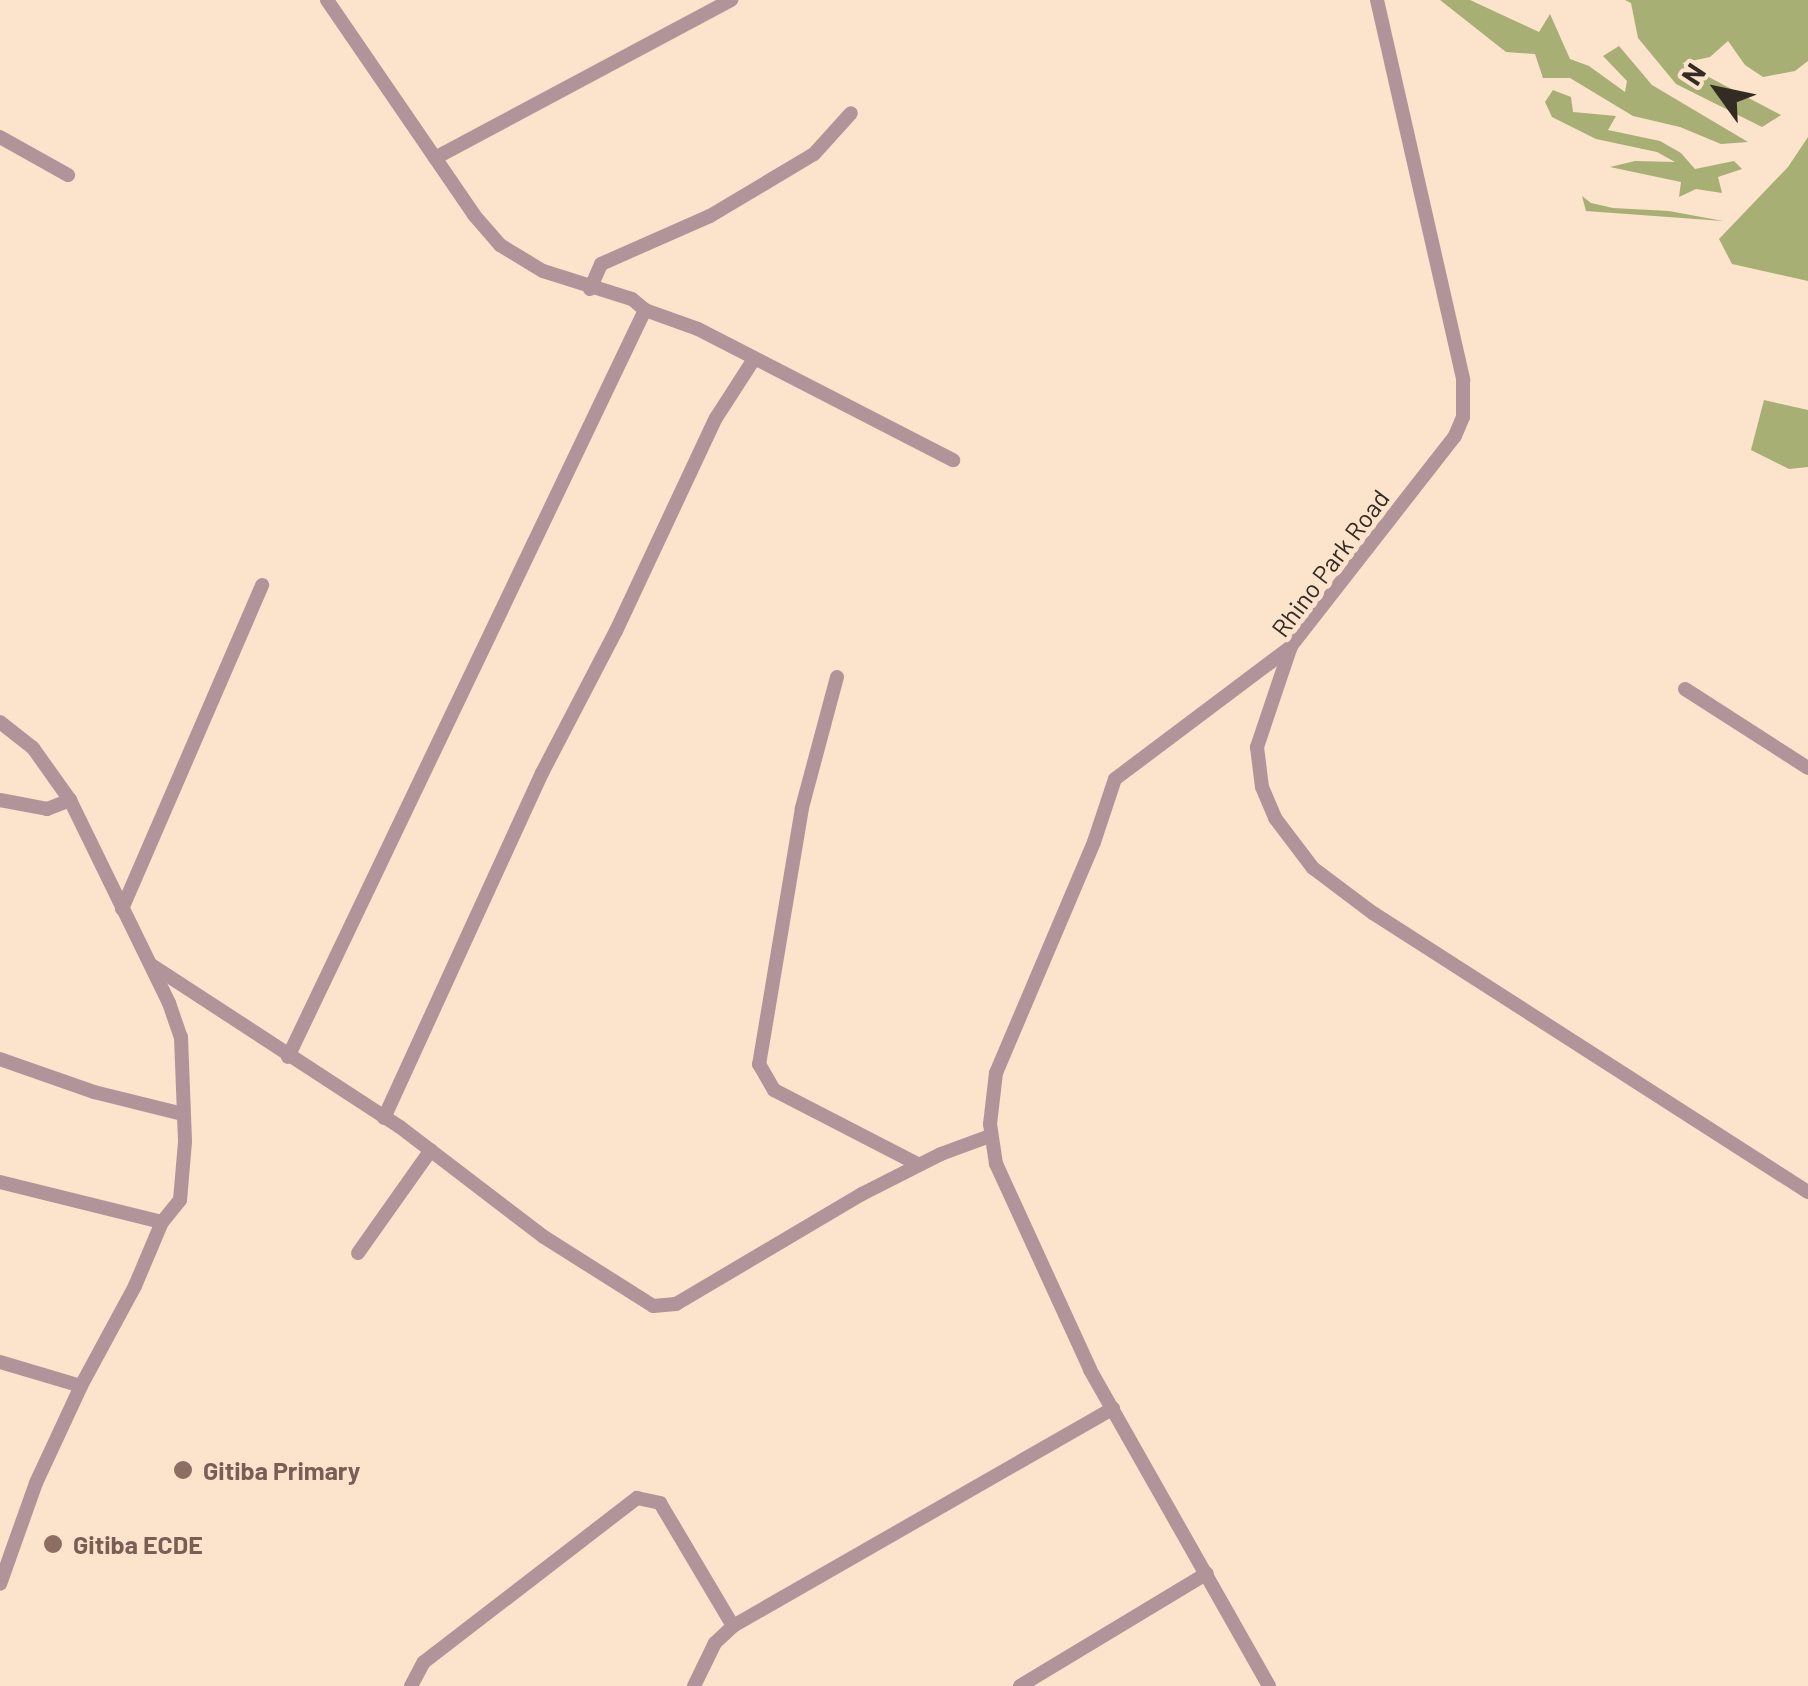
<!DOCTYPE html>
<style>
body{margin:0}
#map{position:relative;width:1808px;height:1686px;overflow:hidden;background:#fbe3cc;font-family:Barlow,sans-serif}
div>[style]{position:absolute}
.forest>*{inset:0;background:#a7af74}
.street>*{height:14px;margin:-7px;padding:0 7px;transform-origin:7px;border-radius:7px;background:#b1949a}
.dots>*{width:28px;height:28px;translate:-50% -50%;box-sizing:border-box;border:5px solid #fbe3cc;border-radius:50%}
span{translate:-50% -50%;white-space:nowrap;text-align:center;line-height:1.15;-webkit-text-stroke:10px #fbe3cc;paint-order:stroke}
.street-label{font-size:25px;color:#342b22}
.education-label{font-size:25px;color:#785e54;font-weight:700}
.left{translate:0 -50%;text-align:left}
.north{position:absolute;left:1668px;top:40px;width:100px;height:100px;-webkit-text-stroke:8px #fbe3cc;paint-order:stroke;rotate:303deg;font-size:28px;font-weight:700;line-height:40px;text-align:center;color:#342b22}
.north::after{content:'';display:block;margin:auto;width:35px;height:45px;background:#342b22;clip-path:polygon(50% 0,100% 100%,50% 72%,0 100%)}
</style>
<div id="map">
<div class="forest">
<div style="clip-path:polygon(1440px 0,1470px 0,1539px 32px,1550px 14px,1570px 59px,1589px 66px,1625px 92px,1627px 81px,1603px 56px,1619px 46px,1652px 85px,1748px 142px,1721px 144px,1680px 127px,1633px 116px,1570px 78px,1543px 78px,1535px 54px,1506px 52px)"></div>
<div style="clip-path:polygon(1625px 0,1808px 0,1808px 61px,1795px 71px,1763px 77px,1745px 65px,1728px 41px,1710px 57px,1682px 63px,1781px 115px,1762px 127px,1676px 84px,1638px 38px,1631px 3px)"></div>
<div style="clip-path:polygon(1553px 90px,1571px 97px,1573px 112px,1616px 116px,1608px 130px,1660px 141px,1681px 153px,1695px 169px,1734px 161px,1742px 169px,1718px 177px,1722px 193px,1696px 189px,1679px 197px,1681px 182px,1610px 167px,1635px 161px,1675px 162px,1657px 152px,1596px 139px,1552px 117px,1545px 102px)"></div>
<div style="clip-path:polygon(1808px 137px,1808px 281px,1732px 264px,1719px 239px,1788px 167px)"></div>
<div style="clip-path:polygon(1582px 196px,1591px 203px,1613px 208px,1669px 211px,1723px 221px,1586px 211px)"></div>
<div style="clip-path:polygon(1764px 400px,1808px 410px,1808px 467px,1789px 469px,1751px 450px)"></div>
</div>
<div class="street">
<div style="left:327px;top:0;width:260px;rotate:55.6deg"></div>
<div style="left:474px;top:215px;width:40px;rotate:49deg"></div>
<div style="left:500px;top:245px;width:50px;rotate:31.2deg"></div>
<div style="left:543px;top:271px;width:93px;rotate:17.5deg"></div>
<div style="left:632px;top:299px;width:17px;rotate:40deg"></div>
<div style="left:645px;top:310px;width:56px;rotate:19.7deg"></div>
<div style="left:698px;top:329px;width:287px;rotate:27.2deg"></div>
<div style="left:1377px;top:0;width:390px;rotate:77.2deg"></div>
<div style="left:1463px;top:380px;width:37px;rotate:90deg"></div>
<div style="left:1463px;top:417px;width:21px;rotate:113deg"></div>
<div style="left:1455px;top:436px;width:266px;rotate:128deg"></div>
<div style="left:1291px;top:646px;width:107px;rotate:108.6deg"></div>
<div style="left:1257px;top:747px;width:40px;rotate:82.9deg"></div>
<div style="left:1262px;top:787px;width:34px;rotate:67deg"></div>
<div style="left:1275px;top:818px;width:63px;rotate:52.8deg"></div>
<div style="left:1313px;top:868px;width:75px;rotate:36.9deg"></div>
<div style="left:1373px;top:913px;width:517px;rotate:32.68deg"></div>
<div style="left:0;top:137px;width:78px;rotate:29.2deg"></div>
<div style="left:435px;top:158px;width:336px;rotate:-28.1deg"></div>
<div style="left:590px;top:289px;width:27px;rotate:-66deg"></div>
<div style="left:601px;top:264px;width:119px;rotate:-23.8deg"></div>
<div style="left:710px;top:216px;width:121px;rotate:-30.8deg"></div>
<div style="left:814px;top:154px;width:55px;rotate:-47.9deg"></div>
<div style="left:837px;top:677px;width:136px;rotate:105deg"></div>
<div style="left:802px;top:808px;width:260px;rotate:99.5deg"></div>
<div style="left:759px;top:1064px;width:30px;rotate:60deg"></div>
<div style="left:774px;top:1090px;width:163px;rotate:27.3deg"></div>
<div style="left:1685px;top:689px;width:146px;rotate:32.7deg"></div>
<div style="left:0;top:722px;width:42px;rotate:38.2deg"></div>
<div style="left:33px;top:748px;width:64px;rotate:54.6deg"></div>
<div style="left:70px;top:800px;width:226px;rotate:64deg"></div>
<div style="left:169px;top:1003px;width:36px;rotate:71deg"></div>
<div style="left:181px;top:1037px;width:105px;rotate:87.8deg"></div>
<div style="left:185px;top:1142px;width:58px;rotate:94.9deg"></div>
<div style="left:180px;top:1200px;width:28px;rotate:129deg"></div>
<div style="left:162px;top:1222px;width:69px;rotate:112.9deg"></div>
<div style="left:135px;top:1286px;width:114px;rotate:118.4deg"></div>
<div style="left:81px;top:1386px;width:107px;rotate:114.9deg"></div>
<div style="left:36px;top:1483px;width:107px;rotate:109.6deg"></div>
<div style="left:0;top:800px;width:48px;rotate:10.8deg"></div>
<div style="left:47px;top:809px;width:25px;rotate:-21deg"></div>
<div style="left:122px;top:909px;width:353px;rotate:-66.6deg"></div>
<div style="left:153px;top:966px;width:295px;rotate:33.1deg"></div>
<div style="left:400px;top:1127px;width:181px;rotate:37.4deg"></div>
<div style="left:544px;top:1237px;width:129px;rotate:32.3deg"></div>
<div style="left:653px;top:1306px;width:23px;rotate:-5deg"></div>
<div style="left:676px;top:1304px;width:216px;rotate:-30.6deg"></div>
<div style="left:862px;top:1194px;width:89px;rotate:-26.9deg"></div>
<div style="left:941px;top:1154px;width:52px;rotate:-20.2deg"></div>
<div style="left:288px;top:1057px;width:828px;rotate:-64.46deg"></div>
<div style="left:0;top:1059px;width:100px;rotate:19.3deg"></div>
<div style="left:94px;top:1092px;width:92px;rotate:13.9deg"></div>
<div style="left:384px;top:1118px;width:379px;rotate:-65.4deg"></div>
<div style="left:542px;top:773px;width:160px;rotate:-62.5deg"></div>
<div style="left:616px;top:631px;width:235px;rotate:-64.9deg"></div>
<div style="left:716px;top:418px;width:70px;rotate:-57.2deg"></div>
<div style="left:0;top:1182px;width:167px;rotate:13.9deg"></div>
<div style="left:358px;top:1253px;width:126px;rotate:-54.7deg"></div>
<div style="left:0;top:1362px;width:84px;rotate:16.5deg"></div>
<div style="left:411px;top:1686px;width:27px;rotate:-62deg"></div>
<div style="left:424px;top:1662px;width:269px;rotate:-37.6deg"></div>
<div style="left:637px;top:1498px;width:24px;rotate:12deg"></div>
<div style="left:660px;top:1503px;width:143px;rotate:59.3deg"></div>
<div style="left:694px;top:1686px;width:48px;rotate:-64deg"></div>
<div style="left:715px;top:1643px;width:25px;rotate:-43deg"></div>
<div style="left:733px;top:1626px;width:438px;rotate:-29.8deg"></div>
<div style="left:1020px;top:1686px;width:218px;rotate:-31.1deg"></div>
<div style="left:1269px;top:1686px;width:364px;rotate:-119.5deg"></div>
<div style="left:1090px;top:1369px;width:226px;rotate:-114.6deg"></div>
<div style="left:996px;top:1164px;width:40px;rotate:-98.5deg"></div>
<div style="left:990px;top:1124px;width:51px;rotate:-83.3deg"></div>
<div style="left:996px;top:1073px;width:251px;rotate:-67deg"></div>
<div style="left:1094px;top:842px;width:66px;rotate:-71.6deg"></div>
<div style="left:1115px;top:779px;width:220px;rotate:-36.9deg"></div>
</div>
<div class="dots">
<div style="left:183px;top:1470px;background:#8d6e63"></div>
<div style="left:53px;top:1544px;background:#8d6e63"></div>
</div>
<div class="street-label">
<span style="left:1330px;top:563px;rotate:-53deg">Rhino Park Road</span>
</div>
<div class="education-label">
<span class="left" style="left:203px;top:1470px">Gitiba Primary</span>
<span class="left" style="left:73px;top:1544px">Gitiba ECDE</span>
</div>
<div class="north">N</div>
</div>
